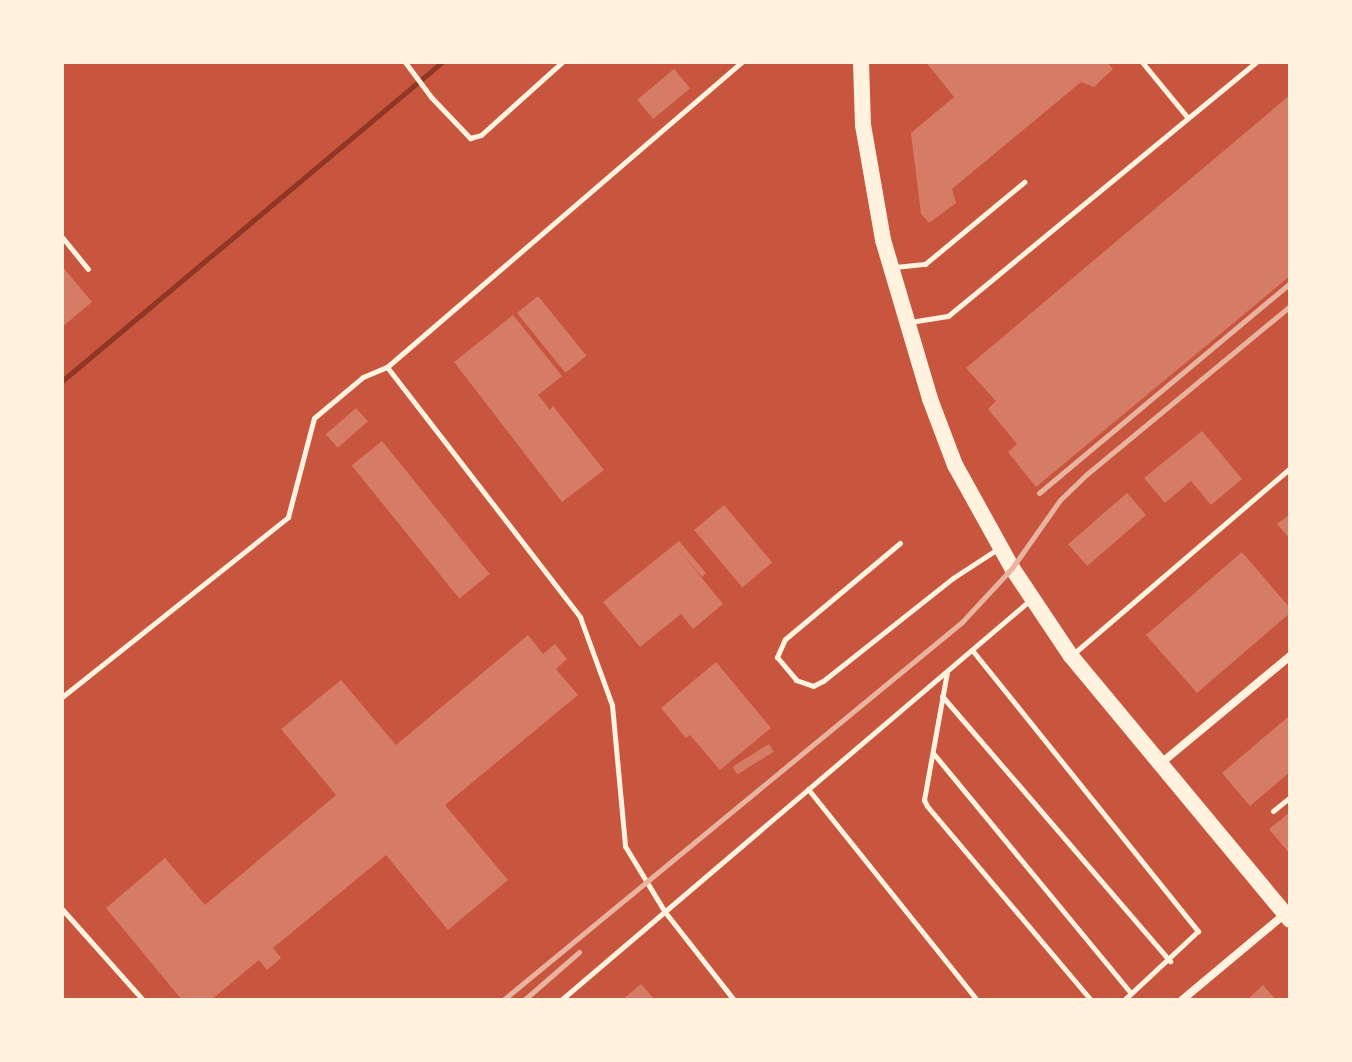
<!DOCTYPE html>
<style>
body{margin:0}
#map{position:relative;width:1352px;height:1062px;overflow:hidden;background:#c8553d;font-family:"Titillium Web",sans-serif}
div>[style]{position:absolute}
.stream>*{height:5px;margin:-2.5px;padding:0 2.5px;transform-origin:2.5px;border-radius:2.5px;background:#8f3625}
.building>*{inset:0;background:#d67c66;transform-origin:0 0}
.service>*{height:5px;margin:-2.5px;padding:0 2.5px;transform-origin:2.5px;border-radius:2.5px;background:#fff3e0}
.minor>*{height:8px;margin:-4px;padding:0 4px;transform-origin:4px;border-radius:4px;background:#fff3e0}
.primary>*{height:16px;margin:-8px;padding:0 8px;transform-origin:8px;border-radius:8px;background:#fff3e0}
.rail>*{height:5px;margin:-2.5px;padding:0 2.5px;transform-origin:2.5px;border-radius:2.5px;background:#e9b49f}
span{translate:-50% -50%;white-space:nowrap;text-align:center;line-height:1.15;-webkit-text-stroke:8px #fff3e0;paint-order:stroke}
.frame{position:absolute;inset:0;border:64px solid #fff3e0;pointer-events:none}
</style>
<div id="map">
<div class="stream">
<div style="left:62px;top:381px;width:496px;rotate:-40deg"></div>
</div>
<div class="building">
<div style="clip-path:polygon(926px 62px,1107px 62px,1113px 69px,1094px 87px,1081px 82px,952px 189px,956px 203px,929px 223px,921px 214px,911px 133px,954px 97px)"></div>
<div style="left:674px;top:69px;width:25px;height:48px;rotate:50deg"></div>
<div style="clip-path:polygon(1290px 95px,1290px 276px,1036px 487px,1008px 452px,1017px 444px,988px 409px,996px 401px,966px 368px)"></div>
<div style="clip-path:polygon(62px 266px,92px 302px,62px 327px)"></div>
<div style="left:538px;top:296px;width:77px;height:27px;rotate:51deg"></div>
<div style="clip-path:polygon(513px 315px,562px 376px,538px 395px,550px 410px,553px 406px,604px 470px,562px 502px,454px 362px)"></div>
<div style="left:356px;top:408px;width:18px;height:40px;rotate:49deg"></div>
<div style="clip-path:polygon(1202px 431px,1242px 479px,1211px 505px,1191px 481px,1165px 503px,1144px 478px)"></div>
<div style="left:382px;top:441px;width:171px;height:39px;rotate:51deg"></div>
<div style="left:1127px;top:493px;width:29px;height:78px;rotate:49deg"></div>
<div style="left:724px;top:505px;width:75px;height:39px;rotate:50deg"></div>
<div style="clip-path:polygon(1290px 514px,1290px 539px,1277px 524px)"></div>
<div style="clip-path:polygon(679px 541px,706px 573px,702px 577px,678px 549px,723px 604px,693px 629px,681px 614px,640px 647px,603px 602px)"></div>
<div style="clip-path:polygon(1242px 552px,1290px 608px,1290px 613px,1197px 693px,1146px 635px)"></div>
<div style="clip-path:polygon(528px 635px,543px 654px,555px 644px,567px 659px,556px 669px,578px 695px,445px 805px,508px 880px,448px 930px,386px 855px,273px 948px,281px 958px,267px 970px,259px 960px,211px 1000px,182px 1000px,106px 908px,165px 858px,205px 905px,336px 795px,281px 729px,341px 680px,396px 745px)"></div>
<div style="clip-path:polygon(716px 662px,771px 728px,720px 770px,690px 735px,686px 738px,661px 708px)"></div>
<div style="clip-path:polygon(1288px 717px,1290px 772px,1250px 806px,1222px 773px)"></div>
<div style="left:769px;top:744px;width:9px;height:43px;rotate:58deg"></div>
<div style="clip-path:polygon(1290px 812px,1290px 854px,1269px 829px)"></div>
<div style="clip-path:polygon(641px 984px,655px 1000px,622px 1000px)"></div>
<div style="clip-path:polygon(1263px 985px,1276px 1000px,1247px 1000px)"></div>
</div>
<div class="service">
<div style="left:405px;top:62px;width:44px;rotate:53.4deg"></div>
<div style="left:431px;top:97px;width:57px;rotate:46.4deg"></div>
<div style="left:470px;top:138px;width:11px;rotate:-15deg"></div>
<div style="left:481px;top:135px;width:109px;rotate:-42deg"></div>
<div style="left:1142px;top:62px;width:72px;rotate:50.6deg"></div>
<div style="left:62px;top:237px;width:41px;rotate:50.9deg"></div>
<div style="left:895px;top:267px;width:30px;rotate:-6deg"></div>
<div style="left:925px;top:264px;width:129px;rotate:-39.6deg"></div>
<div style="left:910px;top:322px;width:38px;rotate:-9deg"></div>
<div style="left:948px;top:316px;width:399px;rotate:-39.5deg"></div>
<div style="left:387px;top:367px;width:468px;rotate:-40.7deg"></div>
<div style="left:900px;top:543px;width:150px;rotate:140.1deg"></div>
<div style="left:785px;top:639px;width:20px;rotate:114deg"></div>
<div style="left:777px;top:657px;width:30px;rotate:50deg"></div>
<div style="left:796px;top:680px;width:18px;rotate:19deg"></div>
<div style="left:813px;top:686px;width:11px;rotate:-27deg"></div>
<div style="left:823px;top:681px;width:166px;rotate:-38.4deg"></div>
<div style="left:953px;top:578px;width:51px;rotate:-33.1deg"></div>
<div style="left:972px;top:650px;width:361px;rotate:51.2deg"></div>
<div style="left:1198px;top:931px;width:101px;rotate:137deg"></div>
<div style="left:1072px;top:655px;width:287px;rotate:-40.6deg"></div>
<div style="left:947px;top:672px;width:130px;rotate:100.2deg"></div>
<div style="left:924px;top:800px;width:7px;rotate:63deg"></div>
<div style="left:927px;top:806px;width:254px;rotate:49.8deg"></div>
<div style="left:942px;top:696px;width:350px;rotate:49.3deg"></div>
<div style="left:62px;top:697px;width:289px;rotate:-38.5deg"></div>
<div style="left:288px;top:517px;width:102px;rotate:-75.3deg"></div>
<div style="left:314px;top:418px;width:64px;rotate:-39.9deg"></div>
<div style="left:363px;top:377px;width:26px;rotate:-23deg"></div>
<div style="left:387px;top:367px;width:316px;rotate:52.3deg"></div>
<div style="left:580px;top:617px;width:94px;rotate:70deg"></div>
<div style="left:612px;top:705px;width:142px;rotate:84.7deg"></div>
<div style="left:625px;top:846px;width:77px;rotate:58.8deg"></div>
<div style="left:665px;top:912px;width:112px;rotate:51.9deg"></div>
<div style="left:933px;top:753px;width:311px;rotate:50.5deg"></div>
<div style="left:808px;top:789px;width:270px;rotate:51.3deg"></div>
<div style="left:1273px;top:811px;width:22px;rotate:-39deg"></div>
<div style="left:62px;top:909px;width:122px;rotate:48.3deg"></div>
<div style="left:561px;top:1000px;width:615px;rotate:-40.45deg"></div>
</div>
<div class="minor">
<div style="left:1160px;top:764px;width:169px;rotate:-39.7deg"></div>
<div style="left:1182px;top:1000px;width:136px;rotate:-39.9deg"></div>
</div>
<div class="primary">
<div style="left:861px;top:62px;width:63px;rotate:88.2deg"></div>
<div style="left:863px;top:125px;width:117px;rotate:80.1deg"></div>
<div style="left:883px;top:240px;width:166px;rotate:73.5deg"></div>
<div style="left:930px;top:399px;width:71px;rotate:69.3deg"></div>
<div style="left:955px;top:465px;width:118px;rotate:61deg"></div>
<div style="left:1012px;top:568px;width:106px;rotate:56.2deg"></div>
<div style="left:1071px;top:656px;width:343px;rotate:50.3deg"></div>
</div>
<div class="rail">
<div style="left:1039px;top:493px;width:327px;rotate:-39.9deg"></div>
<div style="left:503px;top:1000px;width:595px;rotate:-39.47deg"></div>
<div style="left:962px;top:622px;width:74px;rotate:-47.2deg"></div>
<div style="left:1012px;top:568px;width:83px;rotate:-54.8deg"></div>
<div style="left:1060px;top:500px;width:37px;rotate:-44deg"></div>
<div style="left:1087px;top:474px;width:264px;rotate:-39.6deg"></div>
<div style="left:524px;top:1000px;width:73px;rotate:-41.1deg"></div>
</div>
<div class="frame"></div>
</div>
